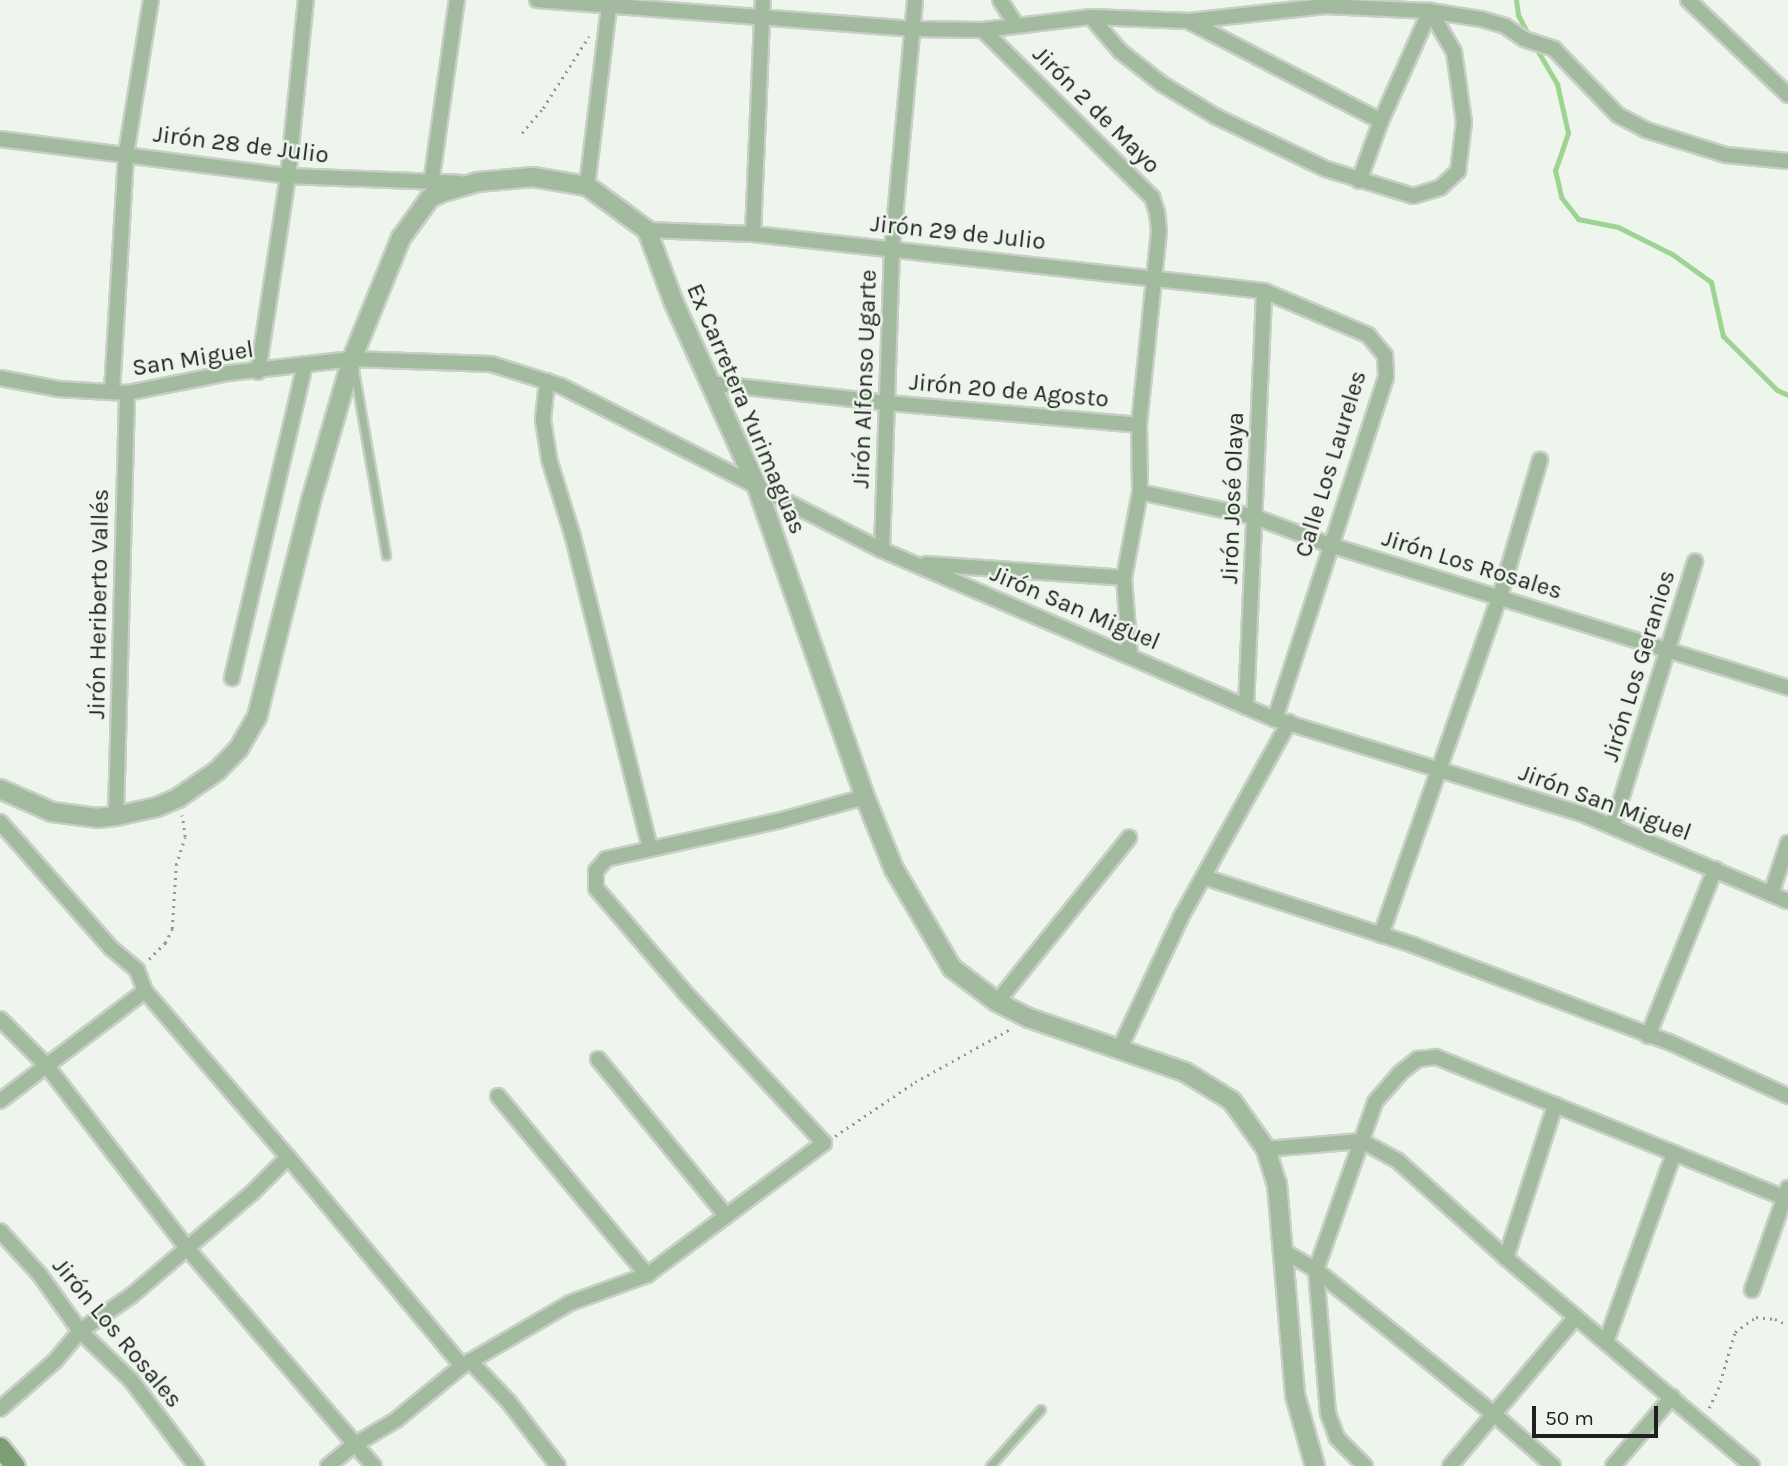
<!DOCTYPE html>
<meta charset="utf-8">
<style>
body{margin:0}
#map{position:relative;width:1788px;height:1466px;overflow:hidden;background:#edf5ec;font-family:Karla,sans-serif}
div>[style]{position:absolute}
.stream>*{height:5px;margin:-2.5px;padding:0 2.5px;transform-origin:2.5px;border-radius:2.5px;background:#9dd492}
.path>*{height:2.5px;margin-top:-1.25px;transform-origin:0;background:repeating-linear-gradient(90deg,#919791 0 2px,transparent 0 7px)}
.roads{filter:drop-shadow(2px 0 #c8cfc7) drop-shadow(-2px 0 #c8cfc7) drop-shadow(0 2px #c8cfc7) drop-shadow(0 -2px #c8cfc7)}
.service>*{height:7px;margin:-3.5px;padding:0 3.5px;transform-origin:3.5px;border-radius:3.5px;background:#a2ba9d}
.minor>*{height:14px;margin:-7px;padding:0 7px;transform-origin:7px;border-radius:7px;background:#a2ba9d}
.tertiary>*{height:18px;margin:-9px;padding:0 9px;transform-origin:9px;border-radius:9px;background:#a2ba9d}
.secondary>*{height:19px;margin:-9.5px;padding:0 9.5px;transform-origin:9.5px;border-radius:9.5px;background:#7b9e73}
span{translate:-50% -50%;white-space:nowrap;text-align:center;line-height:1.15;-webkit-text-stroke:5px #edf5ec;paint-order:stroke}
.street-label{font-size:24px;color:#1e211e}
.scale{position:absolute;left:1532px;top:1406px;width:126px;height:32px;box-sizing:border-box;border:4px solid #1e211e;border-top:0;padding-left:9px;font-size:21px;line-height:24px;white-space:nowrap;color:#1e211e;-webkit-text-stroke:5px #edf5ec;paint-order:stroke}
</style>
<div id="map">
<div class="stream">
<div style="left:1516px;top:0;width:15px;rotate:82deg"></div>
<div style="left:1518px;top:15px;width:27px;rotate:62deg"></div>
<div style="left:1536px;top:48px;width:42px;rotate:59.7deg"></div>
<div style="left:1557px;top:84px;width:50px;rotate:77.3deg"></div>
<div style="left:1568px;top:133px;width:39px;rotate:109deg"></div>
<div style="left:1555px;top:170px;width:28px;rotate:77deg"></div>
<div style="left:1561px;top:197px;width:28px;rotate:52deg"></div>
<div style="left:1578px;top:219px;width:41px;rotate:11.3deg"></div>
<div style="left:1618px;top:227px;width:60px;rotate:26.6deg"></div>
<div style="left:1672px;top:254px;width:48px;rotate:35.7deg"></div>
<div style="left:1711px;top:282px;width:55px;rotate:77.5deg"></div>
<div style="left:1723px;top:336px;width:76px;rotate:45deg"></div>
<div style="left:1777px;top:390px;width:12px;rotate:24deg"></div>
</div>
<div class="path">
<div style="left:522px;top:133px;width:33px;rotate:-50deg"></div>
<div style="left:543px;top:108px;width:85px;rotate:-57.4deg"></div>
<div style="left:149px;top:959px;width:23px;rotate:-45deg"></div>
<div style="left:165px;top:943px;width:16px;rotate:-63deg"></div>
<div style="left:172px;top:929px;width:64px;rotate:-86.4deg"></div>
<div style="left:176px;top:865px;width:29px;rotate:-72deg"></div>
<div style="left:185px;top:837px;width:22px;rotate:-98deg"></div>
<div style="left:835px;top:1136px;width:97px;rotate:-34deg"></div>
<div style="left:915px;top:1082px;width:111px;rotate:-29.1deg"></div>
<div style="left:1709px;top:1408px;width:21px;rotate:-65deg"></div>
<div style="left:1718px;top:1389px;width:59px;rotate:-73.4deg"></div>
<div style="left:1735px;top:1332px;width:26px;rotate:-36deg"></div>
<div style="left:1756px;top:1317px;width:19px;rotate:6deg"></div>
<div style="left:1775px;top:1319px;width:14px;rotate:25deg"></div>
</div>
<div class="roads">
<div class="service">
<div style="left:354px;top:370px;width:188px;rotate:80.2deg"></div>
<div style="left:990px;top:1466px;width:76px;rotate:-48.2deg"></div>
</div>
<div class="minor">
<div style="left:537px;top:0;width:375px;rotate:4.4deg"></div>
<div style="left:911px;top:29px;width:72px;rotate:0.8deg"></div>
<div style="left:983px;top:30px;width:109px;rotate:-6.9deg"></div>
<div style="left:1091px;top:17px;width:98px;rotate:2.3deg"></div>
<div style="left:1189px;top:21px;width:137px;rotate:-6.3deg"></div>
<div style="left:1325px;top:6px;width:105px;rotate:2.7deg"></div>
<div style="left:1430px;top:11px;width:52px;rotate:8.9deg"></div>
<div style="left:1481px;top:19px;width:25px;rotate:16deg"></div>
<div style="left:1505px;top:26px;width:23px;rotate:34deg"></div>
<div style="left:1524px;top:39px;width:32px;rotate:18deg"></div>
<div style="left:1554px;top:49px;width:92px;rotate:45.9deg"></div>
<div style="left:1618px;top:115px;width:32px;rotate:28deg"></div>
<div style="left:1646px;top:130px;width:84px;rotate:17.4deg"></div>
<div style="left:1726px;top:155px;width:62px;rotate:5.5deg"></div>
<div style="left:1000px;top:0;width:31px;rotate:57deg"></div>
<div style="left:1688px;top:0;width:138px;rotate:43.5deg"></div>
<div style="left:1091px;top:17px;width:45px;rotate:49.5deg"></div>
<div style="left:1120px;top:51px;width:53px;rotate:38.2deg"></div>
<div style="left:1162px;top:84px;width:64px;rotate:31deg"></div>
<div style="left:1217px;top:117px;width:121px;rotate:25.5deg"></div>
<div style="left:1326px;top:169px;width:91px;rotate:17.2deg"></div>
<div style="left:1413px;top:196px;width:28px;rotate:-17deg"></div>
<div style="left:1440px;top:188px;width:25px;rotate:-43deg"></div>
<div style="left:1458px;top:171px;width:49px;rotate:-83deg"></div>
<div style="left:1464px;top:122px;width:71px;rotate:-98.1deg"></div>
<div style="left:1454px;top:52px;width:48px;rotate:-120.3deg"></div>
<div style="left:1190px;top:22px;width:215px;rotate:27.4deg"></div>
<div style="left:983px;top:30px;width:238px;rotate:44.7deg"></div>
<div style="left:1152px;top:197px;width:16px;rotate:72deg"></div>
<div style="left:1157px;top:212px;width:19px;rotate:84deg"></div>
<div style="left:1159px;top:231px;width:195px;rotate:95.9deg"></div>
<div style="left:1139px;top:425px;width:67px;rotate:89.1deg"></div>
<div style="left:1140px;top:492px;width:87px;rotate:100.5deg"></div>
<div style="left:1124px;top:578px;width:78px;rotate:85.6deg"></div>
<div style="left:0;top:139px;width:290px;rotate:7.3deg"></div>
<div style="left:288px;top:176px;width:171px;rotate:2.3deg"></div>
<div style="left:1359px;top:181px;width:64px;rotate:-69.9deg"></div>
<div style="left:1381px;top:121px;width:120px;rotate:-66deg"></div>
<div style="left:431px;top:184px;width:186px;rotate:-82deg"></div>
<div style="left:587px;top:186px;width:187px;rotate:-83deg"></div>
<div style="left:647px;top:230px;width:106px;rotate:2.2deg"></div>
<div style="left:753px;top:234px;width:514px;rotate:6.36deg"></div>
<div style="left:1264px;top:291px;width:113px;rotate:22.9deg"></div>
<div style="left:1368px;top:335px;width:26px;rotate:50deg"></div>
<div style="left:1385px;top:355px;width:22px;rotate:87deg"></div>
<div style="left:1386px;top:377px;width:360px;rotate:108deg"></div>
<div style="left:753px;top:234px;width:234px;rotate:-87.6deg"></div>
<div style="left:258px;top:372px;width:198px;rotate:-81.3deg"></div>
<div style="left:288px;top:176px;width:177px;rotate:-84.2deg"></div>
<div style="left:0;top:378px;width:59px;rotate:10.7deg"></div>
<div style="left:58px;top:389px;width:69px;rotate:3.3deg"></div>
<div style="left:127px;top:393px;width:104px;rotate:-11.1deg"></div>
<div style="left:229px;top:373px;width:124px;rotate:-6.5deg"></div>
<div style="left:352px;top:359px;width:139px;rotate:2.1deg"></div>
<div style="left:491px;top:364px;width:73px;rotate:17.4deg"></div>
<div style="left:561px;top:386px;width:360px;rotate:27.1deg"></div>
<div style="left:882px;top:550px;width:428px;rotate:23.3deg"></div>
<div style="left:1275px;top:719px;width:325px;rotate:17.2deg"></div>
<div style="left:1585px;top:815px;width:220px;rotate:23deg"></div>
<div style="left:547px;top:381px;width:39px;rotate:96deg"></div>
<div style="left:543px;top:420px;width:39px;rotate:81deg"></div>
<div style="left:549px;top:459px;width:82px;rotate:72.9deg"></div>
<div style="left:573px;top:537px;width:320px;rotate:76.1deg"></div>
<div style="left:709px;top:383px;width:180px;rotate:6.4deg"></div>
<div style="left:888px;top:403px;width:252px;rotate:5deg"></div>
<div style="left:112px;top:391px;width:237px;rotate:-86.6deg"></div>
<div style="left:126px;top:154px;width:156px;rotate:-80.8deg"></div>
<div style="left:1140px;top:492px;width:118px;rotate:12.3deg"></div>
<div style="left:1255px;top:517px;width:80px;rotate:20.5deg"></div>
<div style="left:1330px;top:545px;width:480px;rotate:17.3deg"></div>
<div style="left:882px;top:550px;width:301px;rotate:-88.1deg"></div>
<div style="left:892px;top:249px;width:250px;rotate:-84.7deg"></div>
<div style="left:926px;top:564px;width:198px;rotate:4deg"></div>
<div style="left:232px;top:678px;width:322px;rotate:-76.9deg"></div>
<div style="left:1246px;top:707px;width:416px;rotate:-87.5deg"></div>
<div style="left:116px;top:816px;width:423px;rotate:-88.5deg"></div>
<div style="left:0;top:822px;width:168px;rotate:48.6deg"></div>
<div style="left:111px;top:948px;width:34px;rotate:40deg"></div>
<div style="left:137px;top:970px;width:22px;rotate:69deg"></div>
<div style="left:145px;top:991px;width:219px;rotate:49.3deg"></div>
<div style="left:1613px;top:825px;width:276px;rotate:-72.7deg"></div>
<div style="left:1204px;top:877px;width:220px;rotate:18deg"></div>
<div style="left:1413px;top:945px;width:274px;rotate:20.8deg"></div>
<div style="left:1669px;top:1042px;width:131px;rotate:24.4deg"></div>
<div style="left:1771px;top:894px;width:54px;rotate:-71.6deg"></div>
<div style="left:1381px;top:935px;width:359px;rotate:-70.7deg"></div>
<div style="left:1500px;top:596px;width:142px;rotate:-73.6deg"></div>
<div style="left:997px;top:1002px;width:211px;rotate:-51.2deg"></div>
<div style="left:0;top:1019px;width:65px;rotate:45deg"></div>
<div style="left:46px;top:1065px;width:230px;rotate:52.4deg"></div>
<div style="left:186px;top:1247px;width:289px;rotate:49.4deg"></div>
<div style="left:1648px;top:1036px;width:180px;rotate:-68.1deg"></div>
<div style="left:1120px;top:1048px;width:145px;rotate:-65deg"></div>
<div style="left:1181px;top:917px;width:223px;rotate:-61deg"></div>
<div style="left:598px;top:1059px;width:200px;rotate:50.7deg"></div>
<div style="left:498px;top:1096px;width:233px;rotate:50.2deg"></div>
<div style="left:0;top:1101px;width:182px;rotate:-37.2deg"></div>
<div style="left:1266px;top:1149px;width:96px;rotate:-4.8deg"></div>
<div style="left:1362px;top:1141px;width:41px;rotate:29.1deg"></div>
<div style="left:1398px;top:1161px;width:145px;rotate:41.9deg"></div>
<div style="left:1506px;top:1258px;width:322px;rotate:40.2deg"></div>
<div style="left:0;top:1231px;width:59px;rotate:47.7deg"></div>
<div style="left:40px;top:1275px;width:69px;rotate:54.5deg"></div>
<div style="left:80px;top:1331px;width:71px;rotate:43.9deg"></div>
<div style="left:131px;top:1380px;width:108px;rotate:52.9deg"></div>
<div style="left:1285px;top:1252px;width:36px;rotate:30deg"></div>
<div style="left:1316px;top:1270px;width:230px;rotate:39deg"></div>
<div style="left:1495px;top:1415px;width:77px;rotate:41.3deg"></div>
<div style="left:1506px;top:1258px;width:161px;rotate:-72.2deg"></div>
<div style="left:1752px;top:1290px;width:108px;rotate:-70.6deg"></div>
<div style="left:1606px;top:1342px;width:201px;rotate:-70.2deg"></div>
<div style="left:470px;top:1361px;width:55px;rotate:46.5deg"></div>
<div style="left:508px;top:1401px;width:82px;rotate:52.4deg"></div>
<div style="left:0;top:1409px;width:73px;rotate:-41.1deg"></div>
<div style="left:55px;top:1361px;width:39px;rotate:-50deg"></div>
<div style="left:80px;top:1331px;width:63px;rotate:-34.7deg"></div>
<div style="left:132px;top:1295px;width:157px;rotate:-40.4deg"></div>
<div style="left:252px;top:1193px;width:51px;rotate:-45deg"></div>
<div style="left:288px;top:1157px;width:272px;rotate:50.2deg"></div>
<div style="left:328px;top:1466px;width:33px;rotate:-39deg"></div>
<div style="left:354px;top:1445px;width:49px;rotate:-30.8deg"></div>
<div style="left:396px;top:1420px;width:85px;rotate:-39.3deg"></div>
<div style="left:462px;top:1366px;width:125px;rotate:-30.3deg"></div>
<div style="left:570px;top:1303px;width:82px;rotate:-20deg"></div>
<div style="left:647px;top:1275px;width:221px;rotate:-36.7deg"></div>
<div style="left:824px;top:1143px;width:208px;rotate:-132.7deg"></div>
<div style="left:683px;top:990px;width:134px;rotate:-130.5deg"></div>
<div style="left:596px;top:888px;width:17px;rotate:-90deg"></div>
<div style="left:596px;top:871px;width:16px;rotate:-50deg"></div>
<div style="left:606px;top:859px;width:176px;rotate:-12.5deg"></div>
<div style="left:778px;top:821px;width:90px;rotate:-15.4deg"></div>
<div style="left:1365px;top:1466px;width:40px;rotate:-135deg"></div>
<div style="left:1337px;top:1438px;width:27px;rotate:-110deg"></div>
<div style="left:1328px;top:1413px;width:144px;rotate:-94.8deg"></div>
<div style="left:1316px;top:1270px;width:178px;rotate:-70.6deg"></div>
<div style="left:1375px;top:1102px;width:38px;rotate:-49deg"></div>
<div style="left:1400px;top:1073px;width:23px;rotate:-38deg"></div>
<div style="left:1418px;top:1059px;width:18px;rotate:-6deg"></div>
<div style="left:1436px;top:1057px;width:380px;rotate:22deg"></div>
<div style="left:1450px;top:1466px;width:195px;rotate:-49.8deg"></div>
<div style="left:1613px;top:1466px;width:91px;rotate:-49.5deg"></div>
</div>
<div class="tertiary">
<div style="left:0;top:789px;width:57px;rotate:23.9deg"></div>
<div style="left:52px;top:812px;width:45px;rotate:7.6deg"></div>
<div style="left:97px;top:818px;width:19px;rotate:-6deg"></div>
<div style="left:116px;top:816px;width:42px;rotate:-12.4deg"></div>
<div style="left:157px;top:807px;width:23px;rotate:-23deg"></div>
<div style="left:178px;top:798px;width:47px;rotate:-34.7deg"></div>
<div style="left:217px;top:771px;width:32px;rotate:-46deg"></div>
<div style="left:239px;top:748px;width:36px;rotate:-60deg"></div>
<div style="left:257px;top:717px;width:224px;rotate:-76deg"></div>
<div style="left:311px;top:500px;width:147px;rotate:-73.8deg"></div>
<div style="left:352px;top:359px;width:131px;rotate:-68deg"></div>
<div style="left:401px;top:238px;width:49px;rotate:-54.1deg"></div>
<div style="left:430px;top:198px;width:14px;rotate:-25deg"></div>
<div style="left:443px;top:192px;width:36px;rotate:-16deg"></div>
<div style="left:478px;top:182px;width:55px;rotate:-5.2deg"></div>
<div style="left:533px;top:177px;width:55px;rotate:9.5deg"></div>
<div style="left:587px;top:186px;width:74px;rotate:36.3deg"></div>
<div style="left:647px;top:230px;width:78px;rotate:69.7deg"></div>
<div style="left:674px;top:303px;width:202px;rotate:65.7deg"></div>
<div style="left:757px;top:487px;width:328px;rotate:70.8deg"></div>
<div style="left:865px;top:797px;width:78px;rotate:68.1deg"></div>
<div style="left:894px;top:869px;width:115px;rotate:59.6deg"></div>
<div style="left:952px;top:968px;width:56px;rotate:37.1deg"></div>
<div style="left:997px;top:1002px;width:36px;rotate:27deg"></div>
<div style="left:1029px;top:1018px;width:165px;rotate:19.1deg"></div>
<div style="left:1185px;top:1072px;width:55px;rotate:31.7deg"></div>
<div style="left:1232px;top:1101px;width:59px;rotate:54.7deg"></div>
<div style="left:1266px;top:1149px;width:37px;rotate:73deg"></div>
<div style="left:1277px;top:1184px;width:212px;rotate:85.1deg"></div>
<div style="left:1295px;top:1395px;width:74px;rotate:74.3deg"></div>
</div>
<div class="secondary">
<div style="left:0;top:1447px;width:24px;rotate:52deg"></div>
</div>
</div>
<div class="street-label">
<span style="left:1096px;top:110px;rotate:45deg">Jirón 2 de Mayo</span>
<span style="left:241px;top:145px;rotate:7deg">Jirón 28 de Julio</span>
<span style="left:958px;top:233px;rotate:6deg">Jirón 29 de Julio</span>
<span style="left:193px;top:359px;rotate:-9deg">San Miguel</span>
<span style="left:865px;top:379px;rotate:-88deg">Jirón Alfonso Ugarte</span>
<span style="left:1009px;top:391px;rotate:5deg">Jirón 20 de Agosto</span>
<span style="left:746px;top:409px;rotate:67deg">Ex Carretera Yurimaguas</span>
<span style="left:1331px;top:464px;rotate:-73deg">Calle Los Laureles</span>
<span style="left:1233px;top:498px;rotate:-88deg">Jirón José Olaya</span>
<span style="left:1472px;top:565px;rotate:17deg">Jirón Los Rosales</span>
<span style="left:99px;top:604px;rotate:-89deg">Jirón Heriberto Vallés</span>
<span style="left:1075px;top:608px;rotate:23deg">Jirón San Miguel</span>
<span style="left:1639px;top:666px;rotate:-73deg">Jirón Los Geranios</span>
<span style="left:1605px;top:803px;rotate:20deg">Jirón San Miguel</span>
<span style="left:117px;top:1333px;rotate:50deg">Jirón Los Rosales</span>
</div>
<div class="scale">50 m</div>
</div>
